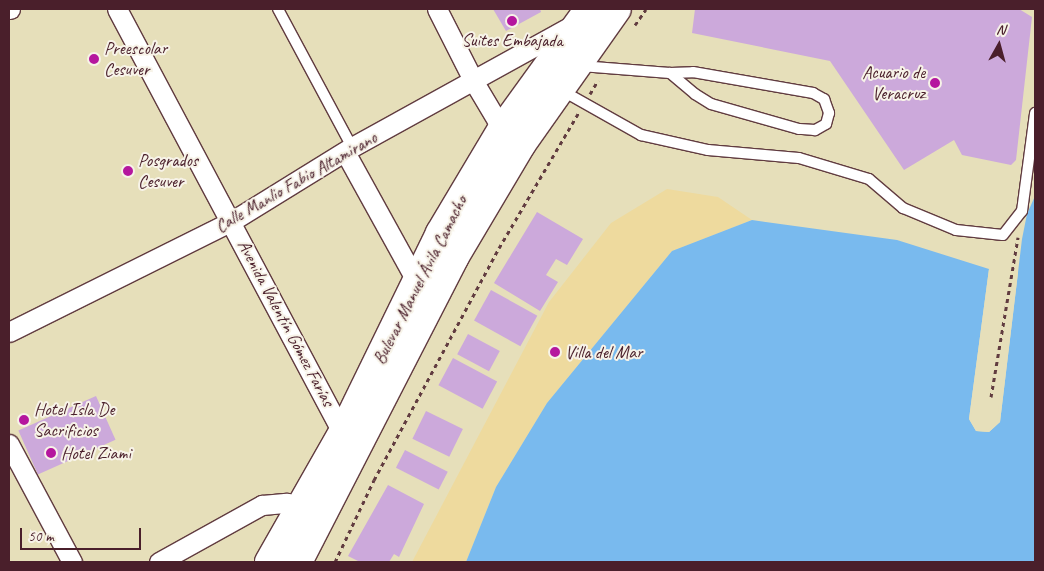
<!DOCTYPE html>
<meta charset="utf-8">
<style>
body{margin:0}
#map{position:relative;width:1044px;height:571px;overflow:hidden;background:#e6dfba;font-family:Caveat,sans-serif}
div>[style]{position:absolute}
.sand>*{inset:0;background:#eeda9e}
.water>*{inset:0;background:#79baee}
.pier>*{inset:0;background:#e6dfba}
.building>*{inset:0;background:#cca9db;transform-origin:0 0}
.path>*{height:3px;margin-top:-1.5px;transform-origin:0;background:repeating-linear-gradient(90deg,#613c40 0 4px,transparent 0 8px)}
.roads{filter:drop-shadow(1px 0 #613c40) drop-shadow(-1px 0 #613c40) drop-shadow(0 1px #613c40) drop-shadow(0 -1px #613c40)}
.lane>*{height:10px;margin:-5px;padding:0 5px;transform-origin:5px;border-radius:5px;background:#fff}
.street>*{height:19px;margin:-9.5px;padding:0 9.5px;transform-origin:9.5px;border-radius:9.5px;background:#fff}
.primary>*{height:28px;margin:-14px;padding:0 14px;transform-origin:14px;border-radius:14px;background:#fff}
.dots>*{width:14px;height:14px;translate:-50% -50%;box-sizing:border-box;border:2px solid #f7f3e8;border-radius:50%}
span{translate:-50% -50%;white-space:nowrap;text-align:center;line-height:1.15;-webkit-text-stroke:4px #f7f3e8;paint-order:stroke}
.poi-label{font-size:18px;color:#4a1f2b}
.left{translate:0 -50%;text-align:left}
.right{translate:-100% -50%;text-align:right}
.street-label{font-size:18px;color:#4a1f2b}
.frame{position:absolute;inset:0;border:10px solid #4a1f2b;pointer-events:none}
.north{position:absolute;left:974px;top:20px;width:50px;height:50px;-webkit-text-stroke:4px #f7f3e8;paint-order:stroke;rotate:7deg;font-size:14px;font-weight:700;line-height:20px;text-align:center;color:#4a1f2b}
.north::after{content:'';display:block;margin:auto;width:18px;height:22px;background:#4a1f2b;clip-path:polygon(50% 0,100% 100%,50% 72%,0 100%)}
.scale{position:absolute;left:20px;top:528px;width:121px;height:22px;box-sizing:border-box;border:2px solid #4a1f2b;border-top:0;padding-left:6px;font-size:15px;line-height:18px;white-space:nowrap;color:#4a1f2b;-webkit-text-stroke:4px #f7f3e8;paint-order:stroke}
</style>
<div id="map">
<div class="sand">
<div style="clip-path:polygon(667px 189px,718px 197px,752px 220px,672px 251px,547px 403px,496px 487px,466px 562px,412px 562px,549px 302px,611px 223px)"></div>
</div>
<div class="water">
<div style="clip-path:polygon(1035px 196px,1035px 562px,466px 562px,496px 487px,547px 403px,672px 251px,752px 220px,897px 240px,989px 269px,969px 419px,976px 431px,989px 432px,1000px 422px,1022px 239px,1027px 214px)"></div>
</div>
<div class="pier">
<div style="clip-path:polygon(989px 269px,991px 269px,971px 419px,978px 429px,988px 430px,997px 421px,1015px 272px,1018px 273px,1000px 422px,989px 432px,976px 431px,969px 419px)"></div>
</div>
<div class="building">
<div style="clip-path:polygon(493px 9px,540px 9px,541px 12px,506px 31px)"></div>
<div style="clip-path:polygon(695px 9px,1019px 9px,1032px 17px,1016px 160px,1011px 165px,962px 155px,954px 140px,904px 170px,830px 61px,692px 33px)"></div>
<div style="clip-path:polygon(537px 212px,583px 239px,567px 265px,556px 259px,546px 275px,558px 282px,540px 311px,494px 283px)"></div>
<div style="left:491px;top:290px;width:53px;height:35px;rotate:29deg"></div>
<div style="left:468px;top:334px;width:36px;height:23px;rotate:28deg"></div>
<div style="left:453px;top:358px;width:50px;height:31px;rotate:28deg"></div>
<div style="left:96px;top:396px;width:48px;height:85px;rotate:66deg"></div>
<div style="left:426px;top:411px;width:41px;height:31px;rotate:26deg"></div>
<div style="left:405px;top:450px;width:48px;height:20px;rotate:27deg"></div>
<div style="clip-path:polygon(388px 485px,424px 504px,399px 557px,394px 554px,389px 562px,360px 562px,348px 556px)"></div>
</div>
<div class="path">
<div style="left:635px;top:25px;width:19px;rotate:-55deg"></div>
<div style="left:590px;top:94px;width:16px;rotate:-60deg"></div>
<div style="left:991px;top:397px;width:162px;rotate:-80.4deg"></div>
<div style="left:335px;top:562px;width:91px;rotate:-64.6deg"></div>
<div style="left:374px;top:480px;width:264px;rotate:-61.7deg"></div>
<div style="left:499px;top:248px;width:158px;rotate:-59.5deg"></div>
</div>
<div class="roads">
<div class="lane">
<div style="left:278px;top:9px;width:157px;rotate:61.8deg"></div>
<div style="left:581px;top:66px;width:89px;rotate:4.5deg"></div>
<div style="left:670px;top:73px;width:23px;rotate:-2deg"></div>
<div style="left:693px;top:72px;width:122px;rotate:9.9deg"></div>
<div style="left:813px;top:93px;width:13px;rotate:29deg"></div>
<div style="left:824px;top:99px;width:15px;rotate:70deg"></div>
<div style="left:829px;top:113px;width:11px;rotate:105deg"></div>
<div style="left:826px;top:124px;width:13px;rotate:151deg"></div>
<div style="left:815px;top:130px;width:16px;rotate:-176deg"></div>
<div style="left:799px;top:129px;width:91px;rotate:-164.1deg"></div>
<div style="left:711px;top:104px;width:19px;rotate:-148deg"></div>
<div style="left:695px;top:94px;width:33px;rotate:-140deg"></div>
<div style="left:561px;top:90px;width:92px;rotate:29.4deg"></div>
<div style="left:641px;top:135px;width:69px;rotate:12.6deg"></div>
<div style="left:708px;top:150px;width:91px;rotate:5deg"></div>
<div style="left:799px;top:158px;width:73px;rotate:16.7deg"></div>
<div style="left:869px;top:179px;width:45px;rotate:40.5deg"></div>
<div style="left:903px;top:208px;width:57px;rotate:22.5deg"></div>
<div style="left:956px;top:230px;width:47px;rotate:6.1deg"></div>
<div style="left:1003px;top:235px;width:31px;rotate:-52deg"></div>
<div style="left:1022px;top:211px;width:99px;rotate:-82.4deg"></div>
</div>
<div class="street">
<div style="left:9px;top:9px;width:1px"></div>
<div style="left:117px;top:9px;width:487px;rotate:62deg"></div>
<div style="left:437px;top:9px;width:82px;rotate:63.1deg"></div>
<div style="left:474px;top:82px;width:55px;rotate:59.2deg"></div>
<div style="left:345px;top:152px;width:155px;rotate:61.1deg"></div>
<div style="left:9px;top:332px;width:249px;rotate:-26.5deg"></div>
<div style="left:232px;top:221px;width:141px;rotate:-31.7deg"></div>
<div style="left:352px;top:147px;width:252px;rotate:-28.9deg"></div>
<div style="left:9px;top:444px;width:134px;rotate:61.9deg"></div>
<div style="left:159px;top:562px;width:118px;rotate:-29deg"></div>
<div style="left:262px;top:505px;width:25px;rotate:-5deg"></div>
<div style="left:287px;top:503px;width:14px;rotate:21deg"></div>
</div>
<div class="primary">
<div style="left:269px;top:562px;width:150px;rotate:-60.4deg"></div>
<div style="left:343px;top:432px;width:221px;rotate:-64deg"></div>
<div style="left:440px;top:233px;width:121px;rotate:-59.2deg"></div>
<div style="left:502px;top:129px;width:148px;rotate:-54.1deg"></div>
<div style="left:298px;top:562px;width:342px;rotate:-62.8deg"></div>
<div style="left:454px;top:258px;width:131px;rotate:-59.3deg"></div>
<div style="left:521px;top:145px;width:166px;rotate:-54.8deg"></div>
</div>
</div>
<div class="dots">
<div style="left:512px;top:21px;background:#b5179e"></div>
<div style="left:94px;top:59px;background:#b5179e"></div>
<div style="left:935px;top:83px;background:#b5179e"></div>
<div style="left:128px;top:171px;background:#b5179e"></div>
<div style="left:555px;top:352px;background:#b5179e"></div>
<div style="left:24px;top:420px;background:#b5179e"></div>
<div style="left:51px;top:453px;background:#b5179e"></div>
</div>
<div class="poi-label">
<span style="left:512px;top:40px">Suites Embajada</span>
<span class="left" style="left:104px;top:59px">Preescolar<br>Cesuver</span>
<span class="right" style="left:925px;top:83px">Acuario de<br>Veracruz</span>
<span class="left" style="left:138px;top:171px">Posgrados<br>Cesuver</span>
<span class="left" style="left:565px;top:352px">Villa del Mar</span>
<span class="left" style="left:34px;top:420px">Hotel Isla De<br>Sacrificios</span>
<span class="left" style="left:61px;top:453px">Hotel Ziami</span>
</div>
<div class="street-label">
<span style="left:296px;top:182px;rotate:-30deg">Calle Manlio Fabio Altamirano</span>
<span style="left:420px;top:280px;rotate:-63deg">Bulevar Manuel Ávila Camacho</span>
<span style="left:286px;top:323px;rotate:62deg">Avenida Valentín Gómez Farías</span>
</div>
<div class="frame"></div>
<div class="north">N</div>
<div class="scale">50 m</div>
</div>
